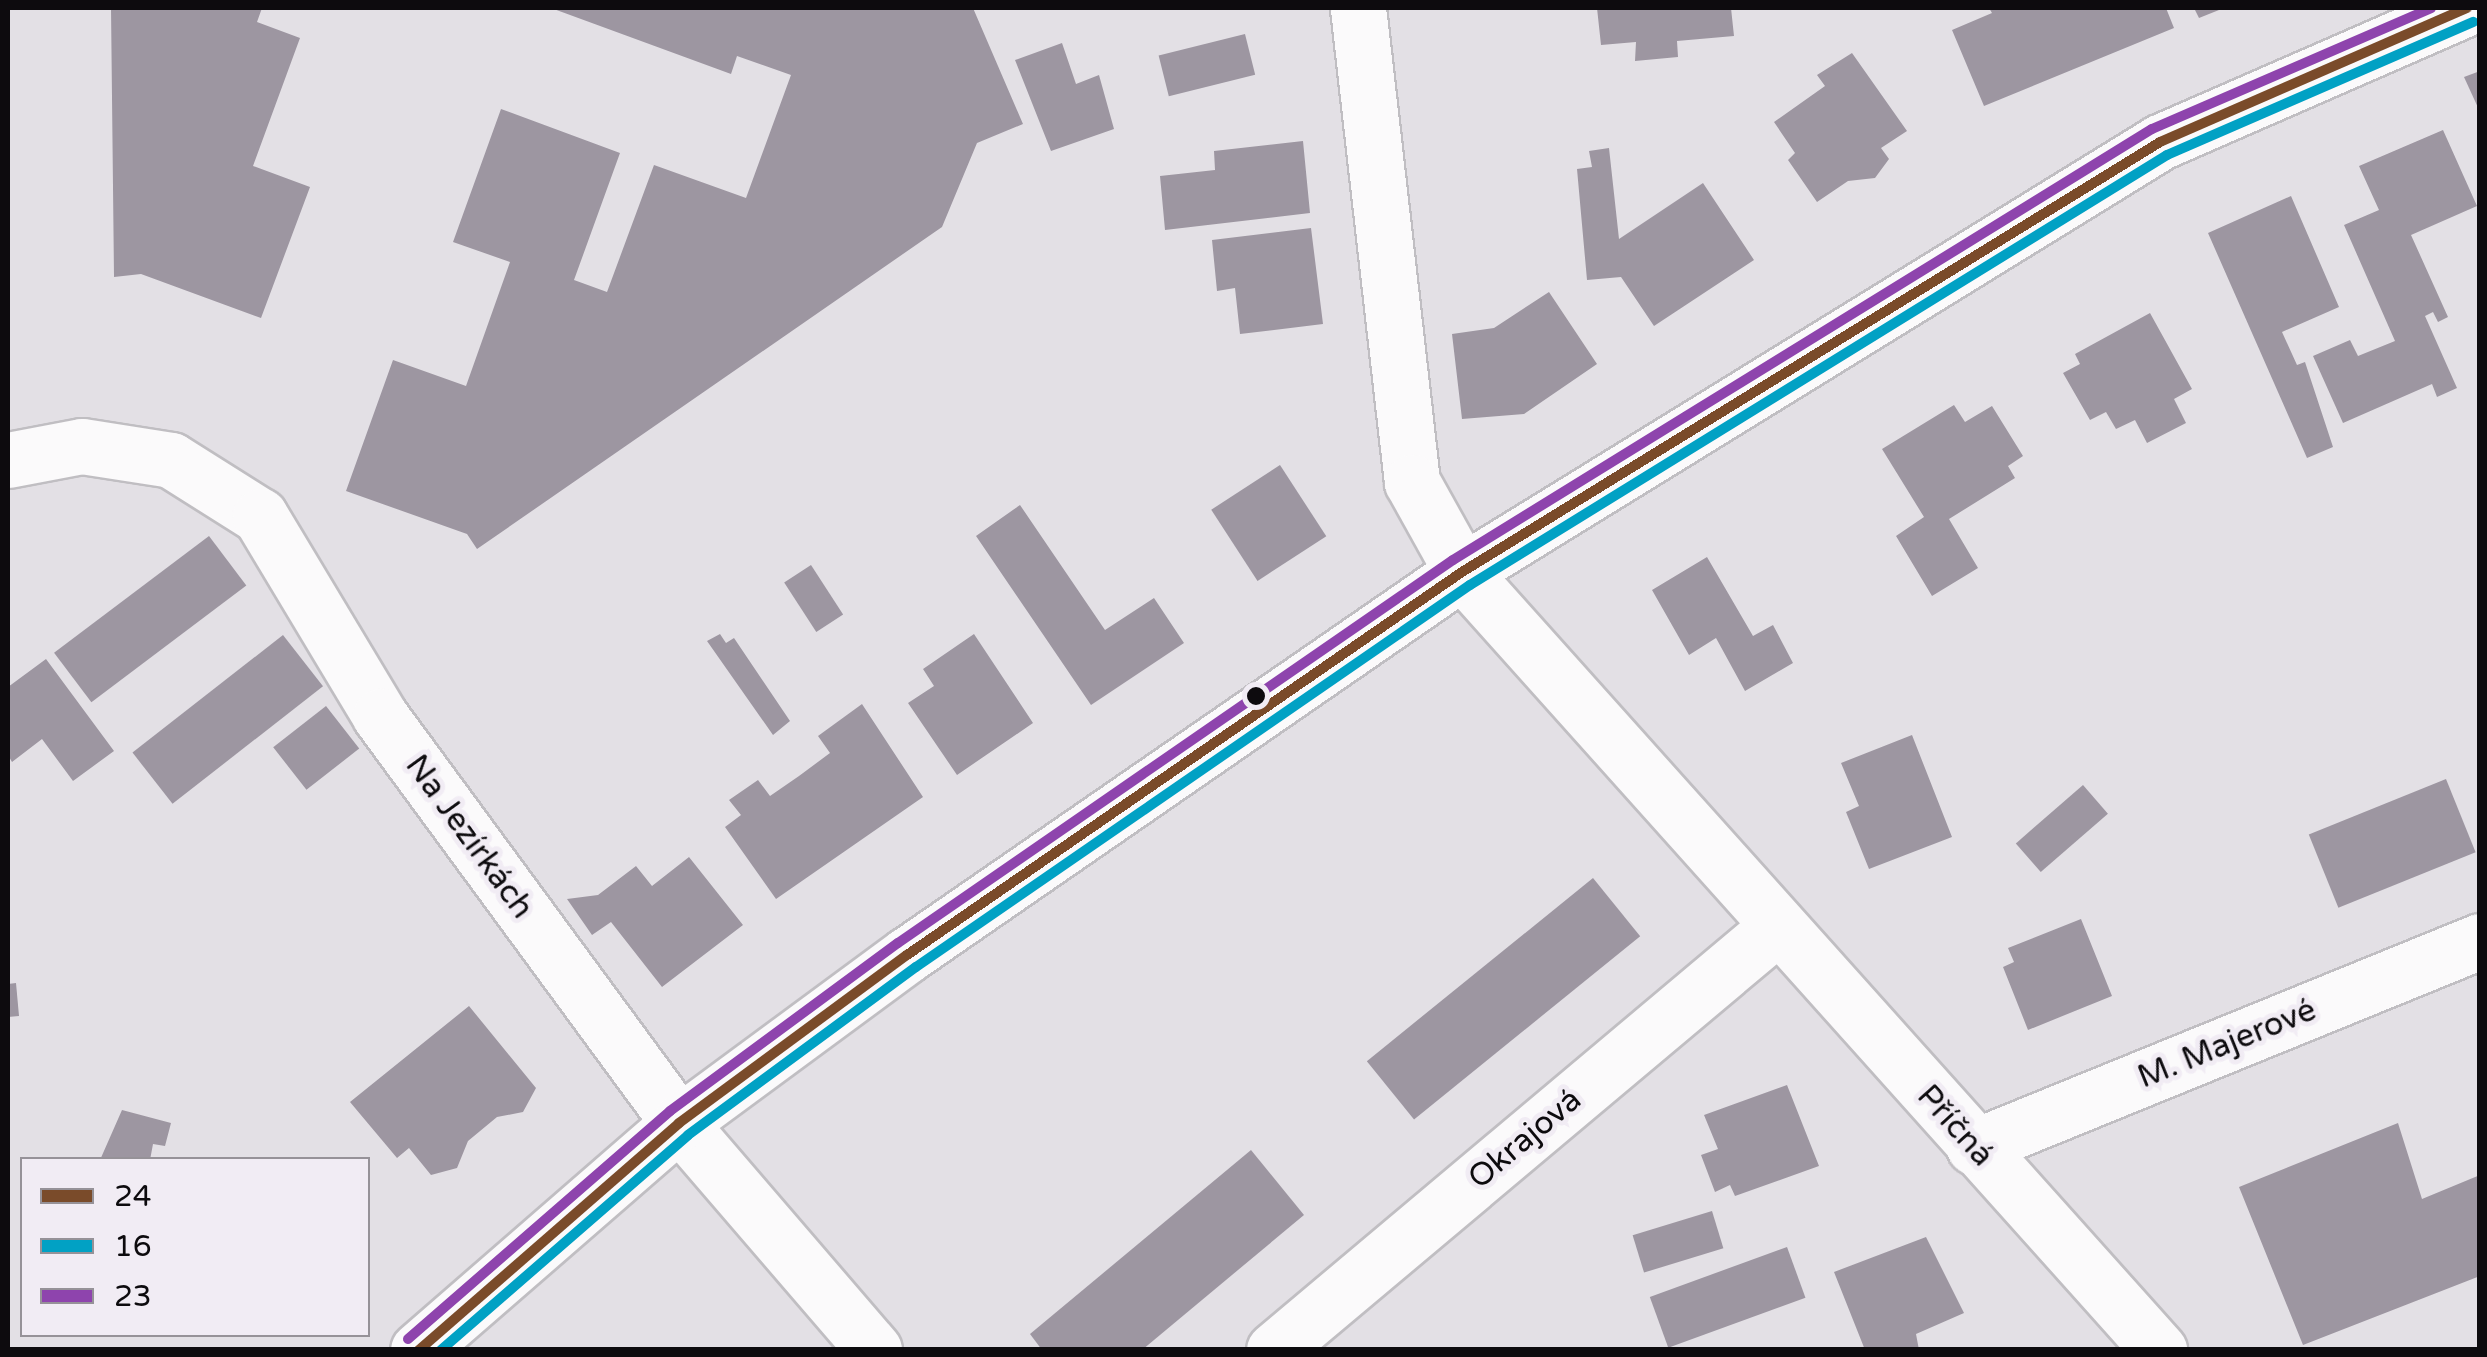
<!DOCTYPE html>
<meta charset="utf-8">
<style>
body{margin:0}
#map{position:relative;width:2487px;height:1357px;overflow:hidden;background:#e3e0e5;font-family:"Varela Round",sans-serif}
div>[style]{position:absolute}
.building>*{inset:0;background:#9d96a1;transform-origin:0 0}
.roads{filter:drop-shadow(2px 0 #c0bec2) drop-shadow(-2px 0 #c0bec2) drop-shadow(0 2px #c0bec2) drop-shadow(0 -2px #c0bec2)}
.minor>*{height:55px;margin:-27.5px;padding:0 27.5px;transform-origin:27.5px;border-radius:27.5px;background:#fbfafb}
.tertiary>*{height:55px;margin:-27.5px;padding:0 27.5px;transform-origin:27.5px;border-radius:27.5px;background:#fbfafb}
.bus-1>*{height:10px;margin:-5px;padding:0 5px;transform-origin:5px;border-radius:5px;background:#7a4b2a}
.bus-2>*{height:10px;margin:-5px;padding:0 5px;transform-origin:5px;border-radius:5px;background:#01a1c4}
.bus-3>*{height:10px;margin:-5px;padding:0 5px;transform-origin:5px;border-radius:5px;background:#8e44ad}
.dots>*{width:28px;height:28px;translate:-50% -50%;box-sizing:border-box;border:5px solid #f1ecf4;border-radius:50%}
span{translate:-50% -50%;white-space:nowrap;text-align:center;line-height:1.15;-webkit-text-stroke:10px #f1ecf4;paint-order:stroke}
.street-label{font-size:32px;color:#0d0b0e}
.frame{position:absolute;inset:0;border:10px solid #0d0b0e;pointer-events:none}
.legend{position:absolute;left:20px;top:1157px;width:350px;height:180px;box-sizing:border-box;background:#f1ecf4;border:2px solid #969298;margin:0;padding:12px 18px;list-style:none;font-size:30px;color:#0d0b0e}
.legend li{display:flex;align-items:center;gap:20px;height:50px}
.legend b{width:50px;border:2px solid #969298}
</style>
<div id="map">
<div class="building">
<div style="clip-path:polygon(111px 8px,262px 8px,257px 22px,300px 38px,253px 166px,310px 187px,261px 318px,141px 274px,114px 277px)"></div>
<div style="clip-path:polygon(551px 8px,973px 8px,1023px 124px,977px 143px,942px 227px,477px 549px,467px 534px,346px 491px,393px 360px,466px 386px,510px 262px,453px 242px,501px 109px,620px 153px,574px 280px,607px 292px,654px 165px,746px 198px,791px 75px,737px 56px,731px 74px)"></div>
<div style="clip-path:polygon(1597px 8px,1731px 8px,1734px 36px,1677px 41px,1678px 57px,1635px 61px,1636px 42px,1601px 45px)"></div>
<div style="clip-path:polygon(1989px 8px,2166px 8px,2174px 28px,1984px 106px,1952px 30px,1992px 13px)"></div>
<div style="clip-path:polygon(2194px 8px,2224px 8px,2199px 18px)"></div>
<div style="left:1245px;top:34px;width:42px;height:89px;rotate:76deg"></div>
<div style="clip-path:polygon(1062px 43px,1076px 84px,1099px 75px,1114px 129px,1051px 151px,1015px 60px)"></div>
<div style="clip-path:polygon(1852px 53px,1907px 131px,1881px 148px,1889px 159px,1875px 178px,1848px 181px,1817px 202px,1788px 160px,1795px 153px,1774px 122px,1825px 86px,1817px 75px)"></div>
<div style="clip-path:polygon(2480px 71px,2480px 112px,2464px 77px)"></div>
<div style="clip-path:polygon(2443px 130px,2477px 206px,2411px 235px,2448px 317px,2438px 322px,2433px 312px,2425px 316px,2457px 388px,2437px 397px,2432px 384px,2343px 423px,2313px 356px,2350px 340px,2358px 356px,2395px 341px,2344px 225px,2379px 210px,2359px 166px)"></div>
<div style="clip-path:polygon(1303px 141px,1310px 213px,1165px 230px,1160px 176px,1215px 170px,1214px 151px)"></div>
<div style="clip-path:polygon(1609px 148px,1619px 239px,1703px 183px,1754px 260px,1654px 326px,1621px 277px,1587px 280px,1577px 169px,1592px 167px,1589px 151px)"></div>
<div style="clip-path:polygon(2291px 196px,2339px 307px,2282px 332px,2297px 365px,2305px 362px,2333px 447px,2307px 458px,2208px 233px)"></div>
<div style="clip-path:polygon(1311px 228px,1323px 324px,1240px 334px,1235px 288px,1217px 291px,1212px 240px)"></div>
<div style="clip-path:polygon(1549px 292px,1597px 364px,1524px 414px,1462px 419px,1452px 334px,1494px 328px)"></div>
<div style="clip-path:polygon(2150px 313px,2192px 389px,2174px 399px,2186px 423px,2147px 443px,2135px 420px,2116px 429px,2106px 412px,2090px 420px,2063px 373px,2080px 364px,2075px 354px)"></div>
<div style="clip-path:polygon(1954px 405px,1965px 422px,1992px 406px,2023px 456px,2008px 466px,2015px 478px,1949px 519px,1978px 568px,1932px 596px,1896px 536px,1924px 517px,1882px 449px)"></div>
<div style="left:1280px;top:465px;width:85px;height:82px;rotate:57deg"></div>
<div style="clip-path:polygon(1020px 505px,1105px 630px,1154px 598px,1184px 643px,1091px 705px,976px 536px)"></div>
<div style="left:209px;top:536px;width:62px;height:194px;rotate:53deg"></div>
<div style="clip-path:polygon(1707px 557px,1753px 636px,1773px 625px,1793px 663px,1745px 691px,1716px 638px,1689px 655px,1652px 590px)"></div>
<div style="left:811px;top:565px;width:59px;height:32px;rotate:57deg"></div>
<div style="clip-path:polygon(720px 634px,726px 643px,734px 638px,790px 721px,773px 735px,707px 641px)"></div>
<div style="clip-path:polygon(974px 634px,1033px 723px,957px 775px,908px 703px,934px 686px,923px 669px)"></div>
<div style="left:283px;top:635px;width:65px;height:191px;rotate:52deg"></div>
<div style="clip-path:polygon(46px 659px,114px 751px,73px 781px,42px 739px,12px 762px,8px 755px,8px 687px)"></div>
<div style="clip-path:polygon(862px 704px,923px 797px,776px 899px,725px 827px,741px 815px,729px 800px,758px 780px,770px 796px,799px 776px,830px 753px,818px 736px)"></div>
<div style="left:326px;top:706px;width:54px;height:67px;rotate:52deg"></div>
<div style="clip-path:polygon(1912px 735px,1952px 837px,1869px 869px,1846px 812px,1859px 806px,1841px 763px)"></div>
<div style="left:2446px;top:779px;width:79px;height:148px;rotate:68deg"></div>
<div style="left:2083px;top:785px;width:38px;height:89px;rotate:49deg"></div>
<div style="clip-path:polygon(689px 857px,743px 925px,662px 987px,611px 922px,592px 935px,567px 899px,598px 895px,636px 866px,652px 886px)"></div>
<div style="left:1593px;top:878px;width:75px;height:291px;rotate:51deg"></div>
<div style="clip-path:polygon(2081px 919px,2112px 996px,2028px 1030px,2003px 967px,2014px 962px,2008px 948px)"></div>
<div style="clip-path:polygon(16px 983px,19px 1016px,8px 1017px,8px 984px)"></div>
<div style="clip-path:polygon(469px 1006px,536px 1088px,523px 1112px,497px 1117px,468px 1141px,457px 1168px,431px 1175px,409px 1148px,397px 1158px,350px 1102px)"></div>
<div style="clip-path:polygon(1787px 1085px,1819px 1166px,1735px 1196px,1730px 1185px,1715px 1192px,1701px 1155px,1718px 1149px,1704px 1115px)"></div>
<div style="clip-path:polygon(122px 1110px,171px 1123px,165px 1146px,153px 1144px,150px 1160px,100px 1160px)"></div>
<div style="clip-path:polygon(2398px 1123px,2422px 1199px,2480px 1175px,2480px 1276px,2303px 1345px,2239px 1187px)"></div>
<div style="clip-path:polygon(1251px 1150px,1304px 1215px,1142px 1350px,1042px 1350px,1030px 1334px)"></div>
<div style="left:1712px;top:1211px;width:39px;height:83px;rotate:73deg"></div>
<div style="clip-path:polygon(1926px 1237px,1964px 1313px,1916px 1334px,1919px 1350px,1865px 1350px,1834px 1272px)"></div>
<div style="left:1787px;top:1247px;width:54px;height:146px;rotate:70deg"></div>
</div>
<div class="roads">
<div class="minor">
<div style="left:1358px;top:8px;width:477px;rotate:83.5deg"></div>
<div style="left:1412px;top:482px;width:103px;rotate:60.9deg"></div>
<div style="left:1462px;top:572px;width:1045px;rotate:48.14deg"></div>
<div style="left:8px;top:460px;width:75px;rotate:-10.7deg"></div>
<div style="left:82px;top:446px;width:90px;rotate:8.9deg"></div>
<div style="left:171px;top:460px;width:105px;rotate:32.2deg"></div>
<div style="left:260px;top:516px;width:233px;rotate:59deg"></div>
<div style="left:380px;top:716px;width:505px;rotate:53.7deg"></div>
<div style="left:679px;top:1123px;width:299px;rotate:49.3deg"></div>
<div style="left:1974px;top:1147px;width:546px;rotate:-22.15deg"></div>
<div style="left:1274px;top:1350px;width:656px;rotate:-40.05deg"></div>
</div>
<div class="tertiary">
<div style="left:418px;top:1350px;width:346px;rotate:-41deg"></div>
<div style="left:679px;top:1123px;width:283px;rotate:-36.4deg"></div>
<div style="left:907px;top:955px;width:674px;rotate:-34.61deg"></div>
<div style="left:1462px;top:572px;width:820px;rotate:-31.63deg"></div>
<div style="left:2160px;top:142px;width:335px;rotate:-23.6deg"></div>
</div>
</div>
<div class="bus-1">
<div style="left:419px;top:1350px;width:345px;rotate:-41.1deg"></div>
<div style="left:679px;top:1123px;width:283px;rotate:-36.4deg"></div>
<div style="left:907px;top:955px;width:674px;rotate:-34.61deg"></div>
<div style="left:1462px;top:572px;width:820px;rotate:-31.63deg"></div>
<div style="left:2160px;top:142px;width:335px;rotate:-23.6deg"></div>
</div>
<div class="bus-2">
<div style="left:441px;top:1350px;width:327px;rotate:-41deg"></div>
<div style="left:688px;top:1135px;width:283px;rotate:-36.4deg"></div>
<div style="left:916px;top:967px;width:673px;rotate:-34.59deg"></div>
<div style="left:1470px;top:585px;width:819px;rotate:-31.67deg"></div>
<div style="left:2167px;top:155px;width:334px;rotate:-23.5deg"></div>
</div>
<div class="bus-3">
<div style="left:408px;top:1339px;width:347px;rotate:-41deg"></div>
<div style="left:670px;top:1111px;width:283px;rotate:-36.4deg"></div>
<div style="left:898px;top:943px;width:674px;rotate:-34.61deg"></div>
<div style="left:1453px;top:560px;width:821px;rotate:-31.66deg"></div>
<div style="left:2152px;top:129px;width:304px;rotate:-23.4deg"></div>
</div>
<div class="dots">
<div style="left:1256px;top:696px;background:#0d0b0e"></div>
</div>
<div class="street-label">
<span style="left:469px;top:837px;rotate:54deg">Na Jezírkách</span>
<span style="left:2227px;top:1044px;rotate:-22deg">M. Majerové</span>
<span style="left:1955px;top:1126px;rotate:48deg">Příčná</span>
<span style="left:1525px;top:1139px;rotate:-40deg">Okrajová</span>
</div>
<div class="frame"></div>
<ul class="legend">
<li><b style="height:12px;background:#7a4b2a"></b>24</li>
<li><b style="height:12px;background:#01a1c4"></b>16</li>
<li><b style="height:12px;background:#8e44ad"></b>23</li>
</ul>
</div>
